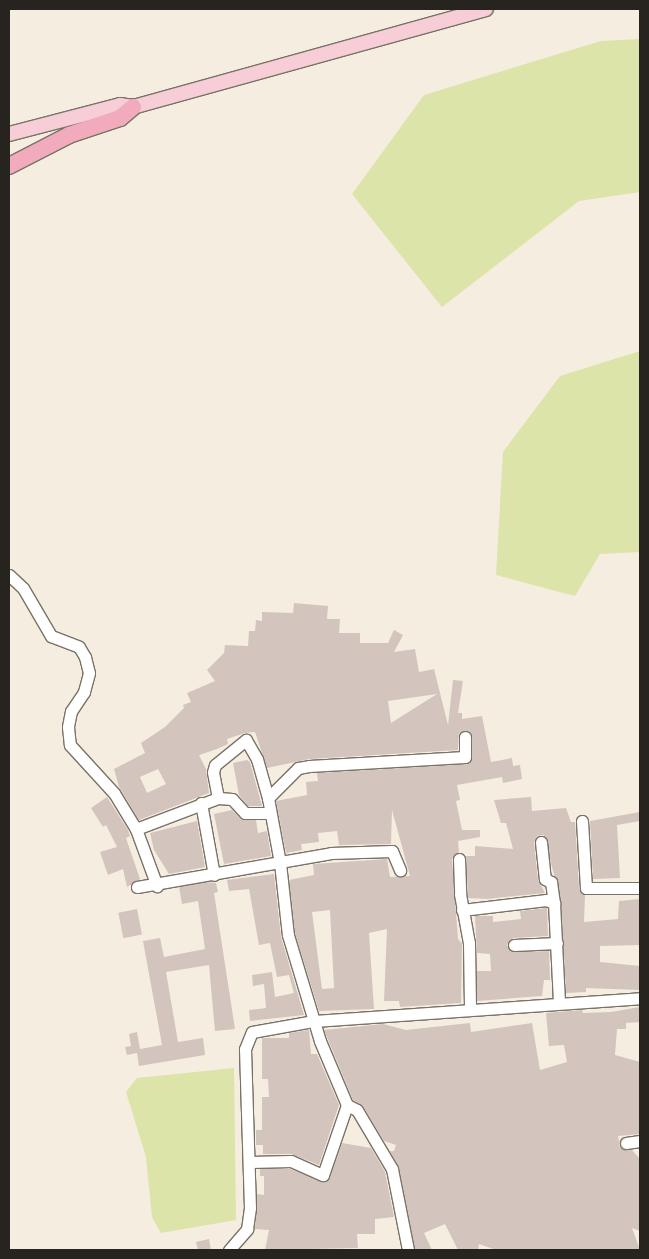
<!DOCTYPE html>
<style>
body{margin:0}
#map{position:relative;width:649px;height:1259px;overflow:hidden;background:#f5ede0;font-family:"Exo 2",sans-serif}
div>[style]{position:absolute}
.green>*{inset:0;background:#dce4aa}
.building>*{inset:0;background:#d3c5bd;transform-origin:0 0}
.roads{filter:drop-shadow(1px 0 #797267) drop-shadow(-1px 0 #797267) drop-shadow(0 1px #797267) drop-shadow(0 -1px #797267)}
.minor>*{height:11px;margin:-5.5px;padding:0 5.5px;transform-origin:5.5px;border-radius:5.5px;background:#fff}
.major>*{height:14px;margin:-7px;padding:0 7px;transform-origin:7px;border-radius:7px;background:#f7cdd7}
.highway>*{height:16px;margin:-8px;padding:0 8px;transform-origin:8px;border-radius:8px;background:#f2abbc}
span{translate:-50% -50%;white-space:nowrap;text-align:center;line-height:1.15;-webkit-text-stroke:4px #fff;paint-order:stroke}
.frame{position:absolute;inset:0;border:10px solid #272420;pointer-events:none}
</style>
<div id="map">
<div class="green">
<div style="clip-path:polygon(640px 39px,640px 192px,579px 201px,442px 307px,352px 194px,424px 95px,601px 41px)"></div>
<div style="clip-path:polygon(640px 351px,640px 552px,600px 554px,575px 596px,496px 575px,503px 452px,560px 376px)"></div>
<div style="clip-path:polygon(234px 1068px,236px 1220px,161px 1233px,152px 1217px,146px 1157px,126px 1092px,137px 1078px)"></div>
</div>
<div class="building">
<div style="clip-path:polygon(evenodd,294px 603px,328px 606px,327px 619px,340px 619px,339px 633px,360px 633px,360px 643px,388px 643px,394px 630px,403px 635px,394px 652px,415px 649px,419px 672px,434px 669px,448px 725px,453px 680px,463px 681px,458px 713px,462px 713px,462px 719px,482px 716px,491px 762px,512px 758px,513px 766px,520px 765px,522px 779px,503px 783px,502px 777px,457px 785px,460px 800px,456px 801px,462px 830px,480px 830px,480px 837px,458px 841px,459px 852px,452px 859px,458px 939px,462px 944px,461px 1003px,400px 1007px,399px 1001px,384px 1001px,387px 929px,369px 933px,374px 1009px,319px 1011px,295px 933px,289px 880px,314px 875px,313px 864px,387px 859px,390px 877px,410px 876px,392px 810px,391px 844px,339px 845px,337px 831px,318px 833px,319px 842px,301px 844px,302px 850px,286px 853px,276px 801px,307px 795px,306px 782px,318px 781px,317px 773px,469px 764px,472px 757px,472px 737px,469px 731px,459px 733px,458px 750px,309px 759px,267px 768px,255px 732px,245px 733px,227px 739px,228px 744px,217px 749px,199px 755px,206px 769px,209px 793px,139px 820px,119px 787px,114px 769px,145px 753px,141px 743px,165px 727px,184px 708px,183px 705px,191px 702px,187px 693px,215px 681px,207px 670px,224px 653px,225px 645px,248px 646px,249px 631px,255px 631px,256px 620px,262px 621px,262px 612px,293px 613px,294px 603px,437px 694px,391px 723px,388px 701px,437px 694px,294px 603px,158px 769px,166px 784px,147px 793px,140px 777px,158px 769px,294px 603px,330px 910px,334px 988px,322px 989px,312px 912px,330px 910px)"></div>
<div style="clip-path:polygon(247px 760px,250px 762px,262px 806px,248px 806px,239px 795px,233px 763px)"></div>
<div style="clip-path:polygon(107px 797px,128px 830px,130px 836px,126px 838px,140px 879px,127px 887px,123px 869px,108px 875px,100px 852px,117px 847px,106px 825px,103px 827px,91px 808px)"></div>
<div style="clip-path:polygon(531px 797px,532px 811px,566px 808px,571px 822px,575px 822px,579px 888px,585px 895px,584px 922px,618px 919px,619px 901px,640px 899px,640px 945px,600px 946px,600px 962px,640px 966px,640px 990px,586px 988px,586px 992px,566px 993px,561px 902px,544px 835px,537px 836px,534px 843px,538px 880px,545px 893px,487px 899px,468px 898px,466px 856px,475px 856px,475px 846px,513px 849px,506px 823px,501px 823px,494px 800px)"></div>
<div style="clip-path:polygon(232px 810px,242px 820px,256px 820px,258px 833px,267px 831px,271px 856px,224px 864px,214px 814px)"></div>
<div style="clip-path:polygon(640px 812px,640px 821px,617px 825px,620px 878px,593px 879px,590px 821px)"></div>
<div style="clip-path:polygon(197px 821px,205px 867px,169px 874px,154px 850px,150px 833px)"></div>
<div style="clip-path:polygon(274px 874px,281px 937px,304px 1015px,250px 1021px,249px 1010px,266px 1008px,264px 984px,253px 986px,252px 975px,272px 972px,275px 997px,294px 993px,289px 975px,277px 977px,270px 943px,259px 945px,249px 889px,229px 891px,227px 880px)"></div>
<div style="clip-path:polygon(206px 882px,216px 883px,218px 892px,214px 893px,235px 1029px,215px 1031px,209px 965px,166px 972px,178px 1042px,203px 1038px,205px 1055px,139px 1066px,137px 1053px,127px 1055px,125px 1047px,131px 1046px,129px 1034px,137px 1032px,140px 1049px,162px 1045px,143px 941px,160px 938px,164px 957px,205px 949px,198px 901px,182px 904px,179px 887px)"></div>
<div style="clip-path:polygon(547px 908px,548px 936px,513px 938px,507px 945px,514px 952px,549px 951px,550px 980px,544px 980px,542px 996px,477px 1001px,477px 971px,491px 971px,490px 954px,477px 953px,475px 916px,493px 916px,493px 922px,521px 919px,520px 911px)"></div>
<div style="left:137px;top:909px;width:26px;height:19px;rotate:79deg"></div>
<div style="clip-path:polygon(640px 1007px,640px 1022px,626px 1023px,626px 1029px,617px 1029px,615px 1055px,640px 1062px,640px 1134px,618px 1136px,620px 1148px,632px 1150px,640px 1159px,640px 1231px,632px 1228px,640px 1250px,496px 1250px,479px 1244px,478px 1250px,458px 1250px,445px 1224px,424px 1233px,432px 1250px,415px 1250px,399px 1168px,390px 1151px,394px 1151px,396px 1145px,384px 1141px,363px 1106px,353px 1100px,324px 1030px,383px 1024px,406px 1030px,470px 1023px,471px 1032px,532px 1023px,540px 1070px,567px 1062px,564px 1045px,549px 1046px,546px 1013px,582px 1010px,583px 1013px,611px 1012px)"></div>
<div style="clip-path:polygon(309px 1030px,311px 1054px,317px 1054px,339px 1105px,319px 1165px,291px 1154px,263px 1154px,263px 1145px,256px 1145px,256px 1130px,262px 1130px,262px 1097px,269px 1097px,268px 1079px,262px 1079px,262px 1038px,289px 1038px,289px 1033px)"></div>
<div style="clip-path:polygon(342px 1143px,371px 1148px,385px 1172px,394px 1217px,375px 1219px,375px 1234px,357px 1234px,358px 1248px,265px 1250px,269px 1230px,255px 1229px,257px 1194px,264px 1195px,264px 1176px,260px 1176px,260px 1169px,290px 1169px,325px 1182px,330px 1177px)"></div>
<div style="clip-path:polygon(209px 1239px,211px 1250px,198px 1250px,196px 1242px)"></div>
</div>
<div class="roads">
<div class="minor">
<div style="left:9px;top:575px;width:19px;rotate:43deg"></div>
<div style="left:23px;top:588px;width:56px;rotate:59.7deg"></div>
<div style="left:51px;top:636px;width:30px;rotate:21deg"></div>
<div style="left:79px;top:647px;width:12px;rotate:59deg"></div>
<div style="left:85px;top:657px;width:16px;rotate:76deg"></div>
<div style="left:89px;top:673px;width:20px;rotate:105deg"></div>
<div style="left:84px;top:692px;width:23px;rotate:124deg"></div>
<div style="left:71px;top:711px;width:16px;rotate:101deg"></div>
<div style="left:68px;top:727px;width:18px;rotate:84deg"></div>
<div style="left:70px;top:745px;width:65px;rotate:47.5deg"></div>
<div style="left:114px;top:793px;width:42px;rotate:58.6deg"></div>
<div style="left:136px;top:829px;width:61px;rotate:69.8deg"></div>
<div style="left:218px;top:798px;width:26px;rotate:-101deg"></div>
<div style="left:213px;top:772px;width:7px;rotate:-74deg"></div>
<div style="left:215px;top:765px;width:40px;rotate:-39deg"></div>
<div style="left:246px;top:740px;width:22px;rotate:60deg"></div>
<div style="left:257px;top:759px;width:41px;rotate:74.2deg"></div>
<div style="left:268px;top:798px;width:66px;rotate:79.5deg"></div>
<div style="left:280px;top:863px;width:72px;rotate:83.7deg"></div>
<div style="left:288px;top:935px;width:111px;rotate:73.2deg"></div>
<div style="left:320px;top:1041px;width:69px;rotate:67.1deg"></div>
<div style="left:347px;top:1105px;width:11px;rotate:27deg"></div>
<div style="left:357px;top:1110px;width:69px;rotate:59.3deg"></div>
<div style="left:392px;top:1169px;width:83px;rotate:78.8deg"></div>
<div style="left:268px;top:798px;width:42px;rotate:-45deg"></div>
<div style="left:298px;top:768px;width:11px;rotate:-10deg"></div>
<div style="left:309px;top:766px;width:156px;rotate:-3.3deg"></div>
<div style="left:465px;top:757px;width:20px;rotate:-90deg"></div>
<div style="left:201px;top:803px;width:73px;rotate:79.8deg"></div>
<div style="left:582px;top:821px;width:67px;rotate:86.6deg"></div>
<div style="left:586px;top:888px;width:54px"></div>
<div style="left:136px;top:829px;width:88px;rotate:-20.7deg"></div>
<div style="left:218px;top:798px;width:14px;rotate:4deg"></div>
<div style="left:232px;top:799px;width:19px;rotate:47deg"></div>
<div style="left:245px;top:813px;width:25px"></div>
<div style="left:541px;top:842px;width:37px;rotate:84deg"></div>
<div style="left:545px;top:879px;width:7px;rotate:27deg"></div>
<div style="left:551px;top:882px;width:21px;rotate:82deg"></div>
<div style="left:554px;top:903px;width:98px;rotate:87.1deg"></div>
<div style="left:459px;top:859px;width:35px;rotate:88deg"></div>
<div style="left:460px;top:894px;width:50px;rotate:79.6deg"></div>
<div style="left:469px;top:943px;width:67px;rotate:89.1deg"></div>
<div style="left:137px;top:887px;width:197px;rotate:-9.9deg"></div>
<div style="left:331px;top:853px;width:61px;rotate:-1.9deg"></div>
<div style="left:392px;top:851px;width:21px;rotate:67deg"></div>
<div style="left:462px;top:910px;width:85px;rotate:-6.8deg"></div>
<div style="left:546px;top:900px;width:9px;rotate:21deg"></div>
<div style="left:514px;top:945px;width:43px;rotate:-2.7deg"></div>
<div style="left:626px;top:1143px;width:14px;rotate:-8deg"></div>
<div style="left:250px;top:1162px;width:41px;rotate:-1.4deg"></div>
<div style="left:291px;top:1161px;width:35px;rotate:24deg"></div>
<div style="left:323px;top:1175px;width:74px;rotate:-71.1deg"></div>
<div style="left:229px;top:1250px;width:28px;rotate:-49deg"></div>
<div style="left:247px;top:1229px;width:21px;rotate:-82deg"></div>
<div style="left:250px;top:1208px;width:159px;rotate:-91.8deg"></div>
<div style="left:245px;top:1049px;width:18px;rotate:-68deg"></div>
<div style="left:252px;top:1032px;width:63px;rotate:-10.1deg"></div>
<div style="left:314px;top:1021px;width:327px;rotate:-4deg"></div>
</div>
<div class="major">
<div style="left:9px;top:134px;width:115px;rotate:-14.6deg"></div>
<div style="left:120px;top:105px;width:13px;rotate:9deg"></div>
<div style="left:133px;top:107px;width:366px;rotate:-15.5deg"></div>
</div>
<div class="highway">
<div style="left:9px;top:166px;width:68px;rotate:-27.3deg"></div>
<div style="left:69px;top:135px;width:54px;rotate:-18.4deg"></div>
<div style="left:120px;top:118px;width:17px;rotate:-40deg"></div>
</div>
</div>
<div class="frame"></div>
</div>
